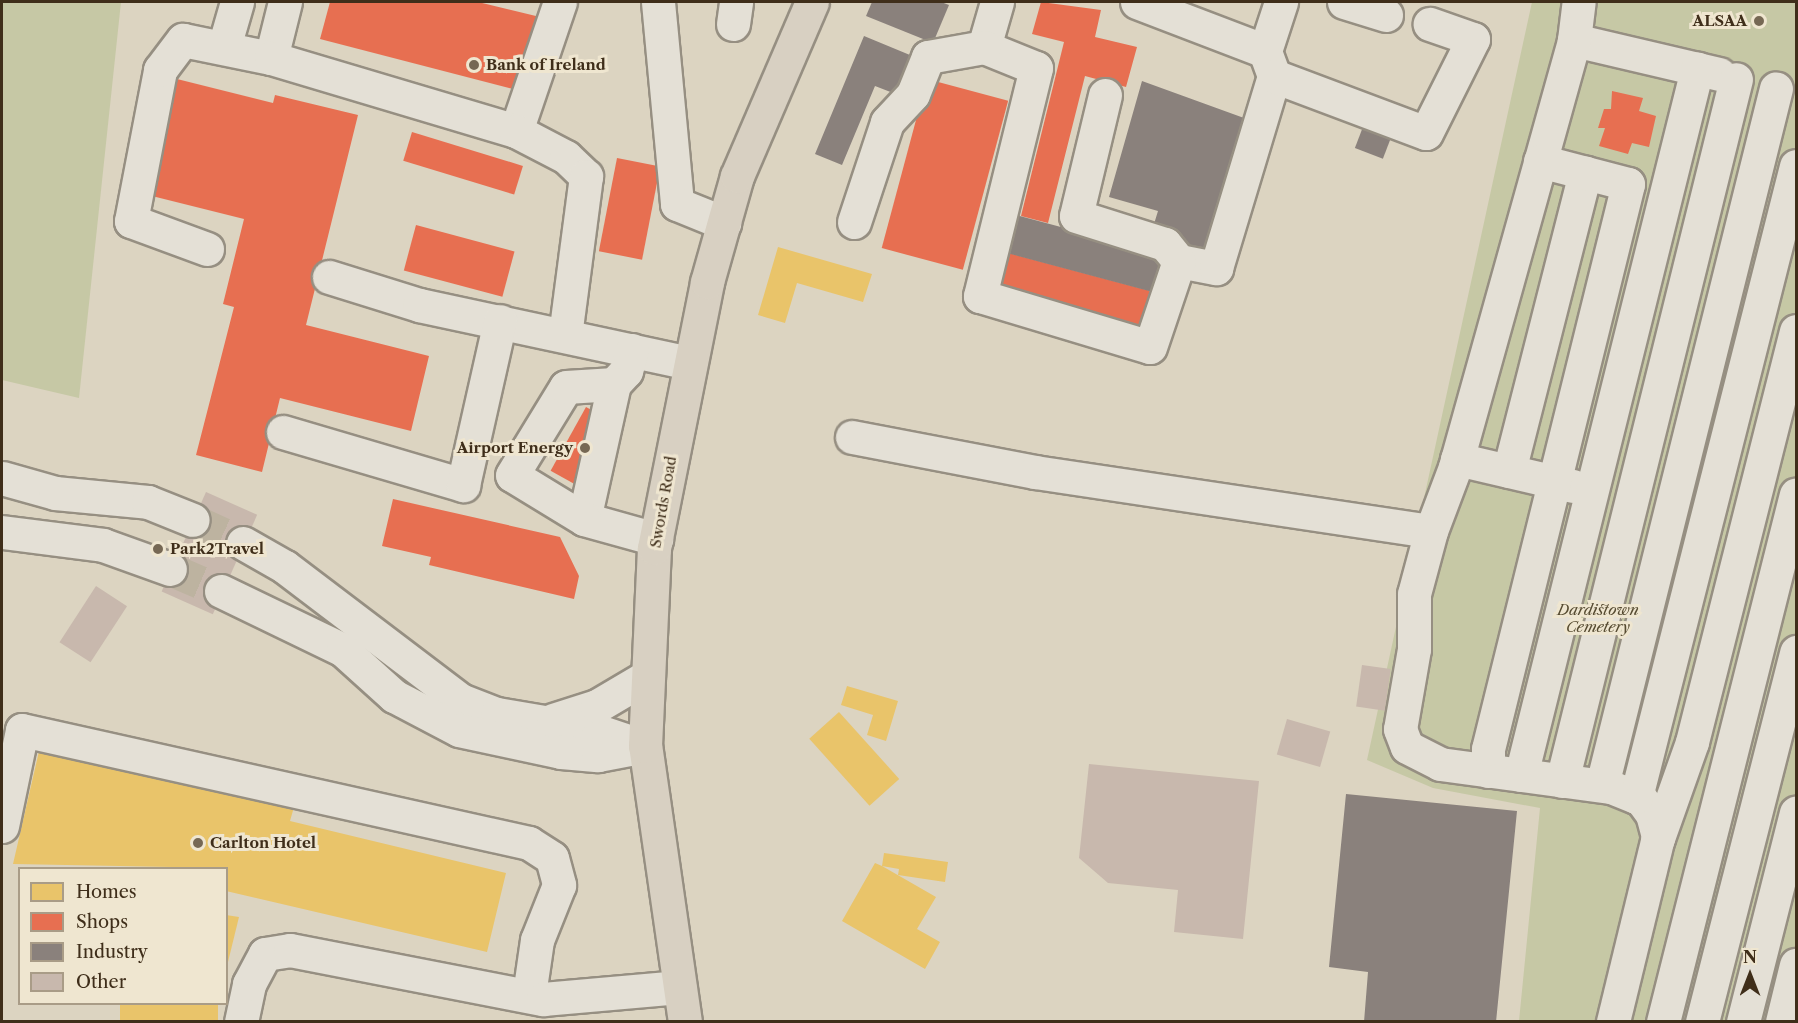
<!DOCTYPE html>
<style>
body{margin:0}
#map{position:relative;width:1798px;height:1023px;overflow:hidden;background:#dcd4c1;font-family:"Libre Caslon Text",serif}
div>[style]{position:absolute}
.green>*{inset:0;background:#c6c8a5}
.homes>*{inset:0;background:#e9c46a;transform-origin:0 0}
.shops>*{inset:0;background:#e76f51;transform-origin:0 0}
.industry>*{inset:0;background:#8a817c;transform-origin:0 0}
.building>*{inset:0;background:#c8b8ad;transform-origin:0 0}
.minor-tunnel>*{height:33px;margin-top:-16.5px;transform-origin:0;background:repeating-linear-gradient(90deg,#bdb3a0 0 33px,transparent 0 49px)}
.roads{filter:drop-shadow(2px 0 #968f82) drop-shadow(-2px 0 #968f82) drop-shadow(0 2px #968f82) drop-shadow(0 -2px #968f82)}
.minor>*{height:33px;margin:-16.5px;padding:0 16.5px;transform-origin:16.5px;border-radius:16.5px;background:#e4e0d6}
.major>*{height:33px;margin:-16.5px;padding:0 16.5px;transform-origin:16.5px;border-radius:16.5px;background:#d8d0c2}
.dots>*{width:16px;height:16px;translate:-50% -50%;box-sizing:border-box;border:3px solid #efe6d0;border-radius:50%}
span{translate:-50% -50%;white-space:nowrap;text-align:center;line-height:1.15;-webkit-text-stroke:6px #efe6d0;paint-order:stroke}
.poi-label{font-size:15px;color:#3f2e1a;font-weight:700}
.right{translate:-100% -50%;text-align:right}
.left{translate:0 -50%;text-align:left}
.street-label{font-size:15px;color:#3f2e1a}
.park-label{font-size:15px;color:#564b31;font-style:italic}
.frame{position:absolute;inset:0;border:3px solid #3f2e1a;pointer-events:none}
.legend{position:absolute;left:18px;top:867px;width:210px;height:138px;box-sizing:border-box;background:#efe6d0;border:2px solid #a99c87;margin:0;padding:8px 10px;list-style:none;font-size:18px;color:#3f2e1a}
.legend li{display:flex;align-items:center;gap:12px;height:30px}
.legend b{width:30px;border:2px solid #a99c87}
.north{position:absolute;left:1720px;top:945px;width:60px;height:60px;-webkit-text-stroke:4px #efe6d0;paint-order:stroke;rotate:0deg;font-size:16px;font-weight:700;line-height:24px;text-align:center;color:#3f2e1a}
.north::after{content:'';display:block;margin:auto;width:21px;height:27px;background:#3f2e1a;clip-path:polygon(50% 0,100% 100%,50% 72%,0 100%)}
</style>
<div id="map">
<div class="green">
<div style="clip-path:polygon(2px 2px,121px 2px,79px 398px,2px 380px)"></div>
<div style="clip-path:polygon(1532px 2px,1796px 2px,1796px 1021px,1519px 1021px,1540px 808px,1433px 788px,1367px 760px)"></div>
</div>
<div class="homes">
<div style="clip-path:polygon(778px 247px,872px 274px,863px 302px,797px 283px,785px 323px,758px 315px)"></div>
<div style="clip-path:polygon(847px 686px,898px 701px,886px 741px,867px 735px,873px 715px,841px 705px)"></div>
<div style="left:839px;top:712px;width:90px;height:40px;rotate:48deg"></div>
<div style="clip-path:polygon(40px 747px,294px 807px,290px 821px,506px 873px,487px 952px,226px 891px,226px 868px,13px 864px)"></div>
<div style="clip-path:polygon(884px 853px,948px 862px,945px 882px,898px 875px,899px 869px,882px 866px,936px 897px,917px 929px,940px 942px,925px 969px,842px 921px,875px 863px,882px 866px)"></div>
<div style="clip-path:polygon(226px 915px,239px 917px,227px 966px,226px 966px)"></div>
<div style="left:120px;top:1004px;width:98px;height:18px"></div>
</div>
<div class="shops">
<div style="clip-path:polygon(330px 2px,478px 2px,540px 17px,521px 91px,320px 39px)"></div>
<div style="clip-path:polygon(1041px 2px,1101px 10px,1095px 37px,1137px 47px,1126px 87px,1085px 76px,1048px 223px,1021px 216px,1064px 42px,1032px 34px)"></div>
<div style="clip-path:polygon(177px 79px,273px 103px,275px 95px,358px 115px,306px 325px,429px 356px,411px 431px,280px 398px,262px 472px,196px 455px,234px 307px,223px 304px,244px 219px,148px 195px)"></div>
<div style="left:927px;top:79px;width:84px;height:175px;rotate:15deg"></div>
<div style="clip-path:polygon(1612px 91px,1643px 98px,1639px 111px,1656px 116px,1649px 147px,1632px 143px,1628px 154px,1599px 146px,1605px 128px,1598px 128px,1604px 109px,1611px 109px)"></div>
<div style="left:412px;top:132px;width:116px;height:30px;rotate:17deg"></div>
<div style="left:617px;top:158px;width:44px;height:95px;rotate:11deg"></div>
<div style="left:416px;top:225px;width:102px;height:47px;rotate:15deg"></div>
<div style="left:1005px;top:252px;width:150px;height:37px;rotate:15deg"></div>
<div style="left:586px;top:407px;width:37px;height:73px;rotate:29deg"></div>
<div style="clip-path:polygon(393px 499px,560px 537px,579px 576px,574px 599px,429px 565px,431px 557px,382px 546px)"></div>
</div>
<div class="industry">
<div style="clip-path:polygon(872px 2px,941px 2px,949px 5px,933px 43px,866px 16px)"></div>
<div style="clip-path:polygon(864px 36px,922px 60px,906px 98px,875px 86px,842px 165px,815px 154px)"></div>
<div style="clip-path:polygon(1142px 81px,1244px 118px,1205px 253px,1150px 237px,1158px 211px,1109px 197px)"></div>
<div style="left:1366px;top:119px;width:30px;height:31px;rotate:21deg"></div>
<div style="left:1016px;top:215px;width:151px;height:39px;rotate:15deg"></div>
<div style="clip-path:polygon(1346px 794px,1517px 811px,1496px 1022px,1364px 1022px,1368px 972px,1329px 967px)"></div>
</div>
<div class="building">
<div style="left:206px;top:492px;width:56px;height:109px;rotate:24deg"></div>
<div style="left:96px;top:586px;width:37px;height:67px;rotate:33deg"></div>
<div style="left:1362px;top:665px;width:29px;height:42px;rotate:8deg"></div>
<div style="left:1287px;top:719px;width:45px;height:37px;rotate:16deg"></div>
<div style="clip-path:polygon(1089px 764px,1259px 781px,1243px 939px,1174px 932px,1178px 890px,1108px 883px,1079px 858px)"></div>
</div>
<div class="minor-tunnel">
<div style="left:193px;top:520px;width:55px;rotate:24.7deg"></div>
<div style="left:170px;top:569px;width:56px;rotate:23.3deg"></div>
</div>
<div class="roads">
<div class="minor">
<div style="left:658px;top:2px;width:203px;rotate:84.6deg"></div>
<div style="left:677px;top:204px;width:51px;rotate:22deg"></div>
<div style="left:997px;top:2px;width:47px;rotate:106.1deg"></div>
<div style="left:984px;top:47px;width:56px;rotate:22deg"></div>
<div style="left:1036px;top:68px;width:235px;rotate:103.8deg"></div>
<div style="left:980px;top:296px;width:177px;rotate:16.7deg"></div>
<div style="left:1150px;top:347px;width:91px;rotate:-71.4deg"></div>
<div style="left:1179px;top:261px;width:38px;rotate:11deg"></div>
<div style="left:1216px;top:268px;width:201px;rotate:-73.2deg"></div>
<div style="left:1274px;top:76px;width:27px;rotate:-110deg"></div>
<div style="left:1265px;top:51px;width:137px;rotate:-159.1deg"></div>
<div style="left:1344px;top:2px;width:44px;rotate:17.2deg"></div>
<div style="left:733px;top:24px;width:22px;rotate:-82deg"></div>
<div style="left:1574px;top:40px;width:149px;rotate:13.2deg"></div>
<div style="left:224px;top:47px;width:47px;rotate:-73.9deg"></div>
<div style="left:1265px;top:51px;width:52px;rotate:-71.9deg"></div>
<div style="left:271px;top:58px;width:58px;rotate:-76deg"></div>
<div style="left:1274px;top:76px;width:162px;rotate:20.6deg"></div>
<div style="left:1426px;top:133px;width:105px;rotate:-63.4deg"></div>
<div style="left:1473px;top:39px;width:46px;rotate:-160.8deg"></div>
<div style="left:1105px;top:95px;width:124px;rotate:103.5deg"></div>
<div style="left:1076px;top:216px;width:93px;rotate:17.5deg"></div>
<div style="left:1165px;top:244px;width:22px;rotate:51deg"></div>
<div style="left:516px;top:131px;width:136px;rotate:-71.2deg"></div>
<div style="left:854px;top:222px;width:105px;rotate:-71.7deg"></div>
<div style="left:887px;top:122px;width:38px;rotate:-47deg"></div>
<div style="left:913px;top:94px;width:40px;rotate:-68deg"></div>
<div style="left:928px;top:57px;width:57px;rotate:-10.1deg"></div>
<div style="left:207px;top:249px;width:81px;rotate:-159.8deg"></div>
<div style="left:131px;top:221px;width:154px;rotate:-79.1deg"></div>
<div style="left:160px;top:70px;width:38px;rotate:-53deg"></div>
<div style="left:183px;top:40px;width:90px;rotate:11.6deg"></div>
<div style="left:271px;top:58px;width:256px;rotate:16.6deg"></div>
<div style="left:516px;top:131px;width:56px;rotate:27.5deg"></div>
<div style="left:566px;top:157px;width:28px;rotate:44deg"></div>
<div style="left:586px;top:176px;width:160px;rotate:97.5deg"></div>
<div style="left:329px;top:277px;width:94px;rotate:17.3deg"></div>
<div style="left:419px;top:305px;width:276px;rotate:12.1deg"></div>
<div style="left:632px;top:350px;width:22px;rotate:106deg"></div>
<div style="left:626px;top:371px;width:18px;rotate:133deg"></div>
<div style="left:614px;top:384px;width:138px;rotate:102.5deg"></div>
<div style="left:584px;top:519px;width:75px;rotate:15.5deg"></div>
<div style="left:283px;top:432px;width:188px;rotate:16.4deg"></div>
<div style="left:463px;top:485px;width:168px;rotate:-77.3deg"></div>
<div style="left:852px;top:437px;width:186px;rotate:10.8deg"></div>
<div style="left:1035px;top:472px;width:400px;rotate:8.5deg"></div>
<div style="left:1431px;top:531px;width:68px;rotate:-69.4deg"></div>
<div style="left:1455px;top:467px;width:443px;rotate:-74.4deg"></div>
<div style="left:1574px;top:40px;width:38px;rotate:-83deg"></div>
<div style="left:1457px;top:459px;width:119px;rotate:13.1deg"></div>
<div style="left:1509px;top:471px;width:308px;rotate:-75.7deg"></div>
<div style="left:2px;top:478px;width:55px;rotate:15.8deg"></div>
<div style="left:55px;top:493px;width:93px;rotate:5.5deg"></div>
<div style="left:148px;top:502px;width:48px;rotate:21.8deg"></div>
<div style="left:584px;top:519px;width:84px;rotate:-148.6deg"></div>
<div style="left:512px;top:475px;width:103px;rotate:-58.5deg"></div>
<div style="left:566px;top:387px;width:48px;rotate:-3.6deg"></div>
<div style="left:1431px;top:531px;width:65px;rotate:105.1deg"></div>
<div style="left:1414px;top:594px;width:55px;rotate:90deg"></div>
<div style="left:1414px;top:649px;width:81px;rotate:99.9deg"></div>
<div style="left:1400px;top:729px;width:19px;rotate:69deg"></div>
<div style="left:1407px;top:747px;width:37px;rotate:27deg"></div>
<div style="left:1440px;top:764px;width:173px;rotate:7.7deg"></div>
<div style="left:1611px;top:787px;width:32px;rotate:22deg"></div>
<div style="left:1641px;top:799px;width:19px;rotate:54deg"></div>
<div style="left:1652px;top:814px;width:24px;rotate:75deg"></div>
<div style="left:1658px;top:837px;width:190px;rotate:103.7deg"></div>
<div style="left:2px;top:532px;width:102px;rotate:7.3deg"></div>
<div style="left:103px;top:545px;width:71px;rotate:19.7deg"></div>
<div style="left:243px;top:543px;width:48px;rotate:29.7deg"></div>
<div style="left:285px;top:567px;width:220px;rotate:37.2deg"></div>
<div style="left:460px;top:700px;width:40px;rotate:21deg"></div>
<div style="left:497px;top:714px;width:102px;rotate:9.6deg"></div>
<div style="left:598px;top:731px;width:44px;rotate:18.4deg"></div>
<div style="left:221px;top:591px;width:136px;rotate:25.8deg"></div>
<div style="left:343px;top:650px;width:69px;rotate:42deg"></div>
<div style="left:394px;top:696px;width:73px;rotate:27.6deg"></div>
<div style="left:459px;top:730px;width:104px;rotate:12.2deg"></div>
<div style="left:561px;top:752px;width:37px;rotate:5deg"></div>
<div style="left:598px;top:755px;width:48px;rotate:-10.8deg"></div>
<div style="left:553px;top:720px;width:46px;rotate:-17.7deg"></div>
<div style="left:597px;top:706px;width:57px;rotate:-30.6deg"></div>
<div style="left:1488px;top:771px;width:22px;rotate:-90deg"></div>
<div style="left:1488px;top:749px;width:582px;rotate:-76.08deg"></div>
<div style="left:1628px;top:184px;width:91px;rotate:-165.4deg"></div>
<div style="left:1521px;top:775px;width:728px;rotate:-76deg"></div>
<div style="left:1562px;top:781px;width:723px;rotate:-76.08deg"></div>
<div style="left:1602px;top:785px;width:718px;rotate:-75.98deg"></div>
<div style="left:1636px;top:797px;width:651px;rotate:-75.77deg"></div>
<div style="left:2px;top:826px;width:98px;rotate:-78.2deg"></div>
<div style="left:22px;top:730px;width:519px;rotate:12.56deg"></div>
<div style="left:529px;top:843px;width:27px;rotate:33deg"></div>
<div style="left:552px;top:858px;width:28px;rotate:75deg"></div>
<div style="left:559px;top:885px;width:59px;rotate:111.8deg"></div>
<div style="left:537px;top:940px;width:56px;rotate:98.3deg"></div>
<div style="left:1657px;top:841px;width:105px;rotate:-70.5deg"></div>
<div style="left:1692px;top:742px;width:424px;rotate:-75.8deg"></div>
<div style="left:241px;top:1022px;width:39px;rotate:-78deg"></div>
<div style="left:249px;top:984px;width:34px;rotate:-62deg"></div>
<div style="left:265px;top:954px;width:25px;rotate:-9deg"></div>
<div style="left:290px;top:950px;width:258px;rotate:11deg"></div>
<div style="left:543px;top:999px;width:137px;rotate:-5deg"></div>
<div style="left:1663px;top:1022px;width:544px;rotate:-75.86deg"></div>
<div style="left:1702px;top:1022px;width:382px;rotate:-75.7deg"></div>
<div style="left:1743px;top:1022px;width:216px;rotate:-75.8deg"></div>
<div style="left:1782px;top:1022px;width:59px;rotate:-76.2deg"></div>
</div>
<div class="major">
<div style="left:685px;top:1022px;width:279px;rotate:-98.2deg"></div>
<div style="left:645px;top:746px;width:198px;rotate:-87.4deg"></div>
<div style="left:654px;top:548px;width:271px;rotate:-78.7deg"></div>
<div style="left:707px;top:282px;width:110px;rotate:-74.2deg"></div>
<div style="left:737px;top:176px;width:189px;rotate:-66.7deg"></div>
</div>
</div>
<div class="dots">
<div style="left:1759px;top:21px;background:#766854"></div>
<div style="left:474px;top:65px;background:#766854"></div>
<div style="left:585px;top:448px;background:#766854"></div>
<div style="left:158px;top:549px;background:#766854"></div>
<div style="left:198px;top:843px;background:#766854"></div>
</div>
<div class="poi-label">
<span class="right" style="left:1747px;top:21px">ALSAA</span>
<span class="left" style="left:486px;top:65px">Bank of Ireland</span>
<span class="right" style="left:573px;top:448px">Airport Energy</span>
<span class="left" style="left:170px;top:549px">Park2Travel</span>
<span class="left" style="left:210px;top:843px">Carlton Hotel</span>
</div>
<div class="street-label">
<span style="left:663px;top:502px;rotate:-80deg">Swords Road</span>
</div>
<div class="park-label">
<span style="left:1598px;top:618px">Dardistown<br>Cemetery</span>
</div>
<div class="frame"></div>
<ul class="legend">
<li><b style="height:16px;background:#e9c46a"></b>Homes</li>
<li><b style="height:16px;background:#e76f51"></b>Shops</li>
<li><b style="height:16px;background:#8a817c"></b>Industry</li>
<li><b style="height:16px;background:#c8b8ad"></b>Other</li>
</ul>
<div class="north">N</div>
</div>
